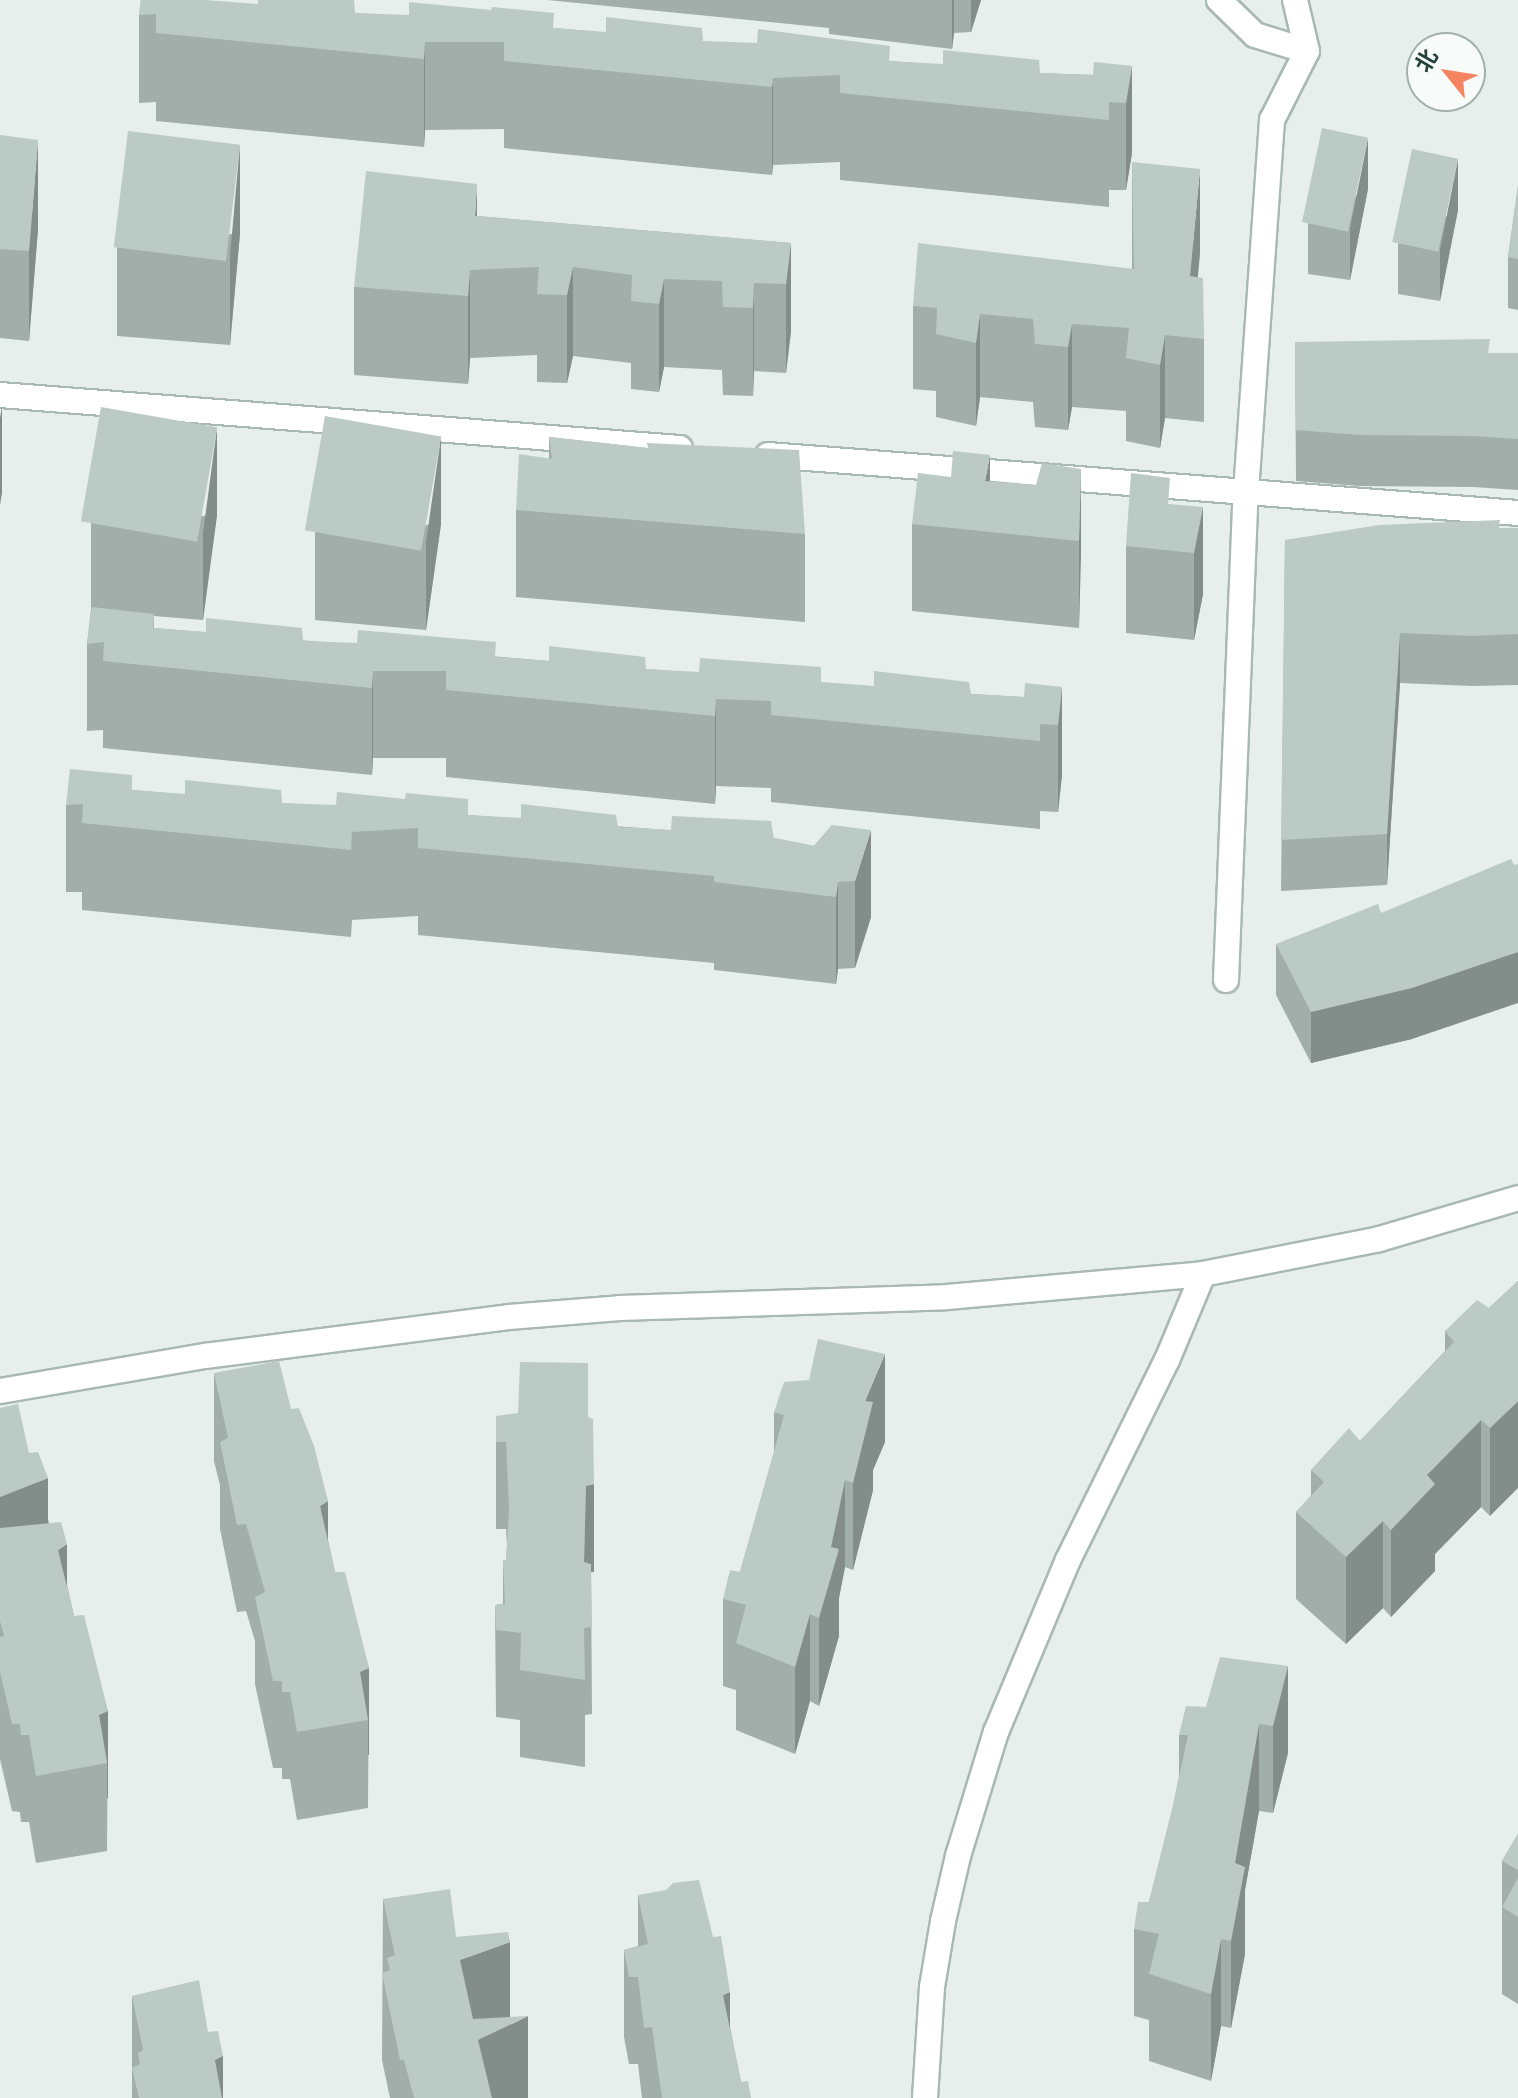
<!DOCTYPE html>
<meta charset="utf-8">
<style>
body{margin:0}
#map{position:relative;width:1518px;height:2098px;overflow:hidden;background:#e6efeb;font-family:"DM Sans","Noto Sans SC",sans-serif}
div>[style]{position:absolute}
.roads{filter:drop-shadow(2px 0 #a8b8b2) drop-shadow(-2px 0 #a8b8b2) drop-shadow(0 2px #a8b8b2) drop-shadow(0 -2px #a8b8b2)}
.minor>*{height:24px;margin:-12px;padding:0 12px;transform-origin:12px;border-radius:12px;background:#fff}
.tertiary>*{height:24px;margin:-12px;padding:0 12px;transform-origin:12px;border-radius:12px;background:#fff}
.wall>*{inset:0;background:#a1aea9}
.shaded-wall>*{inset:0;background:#838d89;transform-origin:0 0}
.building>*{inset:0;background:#bbcac4;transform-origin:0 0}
span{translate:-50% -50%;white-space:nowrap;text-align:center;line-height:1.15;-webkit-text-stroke:6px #f7fbf9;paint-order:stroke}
.north{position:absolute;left:1406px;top:32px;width:80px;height:80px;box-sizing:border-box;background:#f7fbf9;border:2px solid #a3b1ad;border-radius:50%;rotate:300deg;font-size:22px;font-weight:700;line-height:32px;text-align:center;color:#24423a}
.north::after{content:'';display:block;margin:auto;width:28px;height:36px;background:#f4845f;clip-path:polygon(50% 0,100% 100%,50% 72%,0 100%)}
</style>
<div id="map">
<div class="roads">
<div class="minor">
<div style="left:1219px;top:0;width:50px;rotate:44.2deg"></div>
<div style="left:1255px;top:35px;width:54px;rotate:17.1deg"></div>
<div style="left:0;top:395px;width:682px;rotate:4.46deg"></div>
<div style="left:768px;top:455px;width:752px;rotate:4.42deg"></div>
<div style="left:1226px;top:980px;width:488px;rotate:-87.7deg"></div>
<div style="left:1246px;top:492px;width:373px;rotate:-86deg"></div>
<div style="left:1272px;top:120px;width:77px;rotate:-63.1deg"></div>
<div style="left:1307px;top:51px;width:52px;rotate:-103.2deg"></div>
<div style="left:0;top:1391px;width:208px;rotate:-9.7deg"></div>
<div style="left:205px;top:1356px;width:306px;rotate:-7.3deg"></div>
<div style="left:509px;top:1317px;width:111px;rotate:-4.6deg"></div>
<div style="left:620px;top:1308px;width:327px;rotate:-1.9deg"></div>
<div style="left:947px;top:1297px;width:257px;rotate:-5.1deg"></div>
<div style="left:1203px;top:1274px;width:179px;rotate:-11.2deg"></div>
<div style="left:1379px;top:1239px;width:145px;rotate:-16.4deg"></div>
</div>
<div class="tertiary">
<div style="left:925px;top:2098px;width:111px;rotate:-86.4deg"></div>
<div style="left:932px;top:1987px;width:67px;rotate:-80.5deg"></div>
<div style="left:943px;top:1921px;width:67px;rotate:-77deg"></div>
<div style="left:958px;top:1856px;width:130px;rotate:-73deg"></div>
<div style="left:996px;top:1732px;width:186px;rotate:-67.3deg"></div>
<div style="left:1068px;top:1560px;width:223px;rotate:-63.7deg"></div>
<div style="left:1167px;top:1360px;width:93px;rotate:-67.3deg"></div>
</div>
</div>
<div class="wall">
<div style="clip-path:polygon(141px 0,355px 13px,554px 28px,703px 41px,890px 61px,1040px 73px,1093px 75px,1132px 66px,1132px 153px,1126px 190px,1109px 190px,1109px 207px,840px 180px,840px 162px,773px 165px,772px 175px,504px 148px,504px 129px,425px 130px,424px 147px,156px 121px,156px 102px,139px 103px,139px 15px)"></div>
<div style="clip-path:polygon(547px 0,981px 0,971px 32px,954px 33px,952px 49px,829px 34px,829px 28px)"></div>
<div style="clip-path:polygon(0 135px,38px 229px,29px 341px,0 338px)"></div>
<div style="clip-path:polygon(1132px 162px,1200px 252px,1198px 277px,1204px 339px,1204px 422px,1165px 418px,1160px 448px,1126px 441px,1126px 411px,1072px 407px,1068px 430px,1035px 427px,1033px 402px,980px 397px,976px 426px,936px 417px,936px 391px,913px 389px,913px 306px,1132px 269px)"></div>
<div style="clip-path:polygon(1518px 186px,1518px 310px,1508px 308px,1508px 257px)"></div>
<div style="clip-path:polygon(1368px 189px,1350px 280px,1308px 274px,1308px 223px)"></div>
<div style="clip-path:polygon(1458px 210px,1440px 301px,1398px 294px,1398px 243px)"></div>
<div style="clip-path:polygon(477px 216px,791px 243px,791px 331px,786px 373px,754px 371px,753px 396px,723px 395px,722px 370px,664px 367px,659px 392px,631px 389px,631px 363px,573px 356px,567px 383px,537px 382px,537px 355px,470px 358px,468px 384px,354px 375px,354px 287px)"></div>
<div style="clip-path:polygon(240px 233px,230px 345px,117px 336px,117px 247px)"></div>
<div style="clip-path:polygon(1295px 342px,1490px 353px,1518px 353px,1518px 490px,1473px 487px,1360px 486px,1296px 481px)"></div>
<div style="clip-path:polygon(549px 437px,647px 448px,805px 534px,805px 622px,516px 597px,516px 510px,549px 459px)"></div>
<div style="clip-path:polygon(1081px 469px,1079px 628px,912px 611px,912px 524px,951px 477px,1036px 485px)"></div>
<div style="clip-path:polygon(1203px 507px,1203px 594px,1194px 640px,1126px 633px,1126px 546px)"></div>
<div style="clip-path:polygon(217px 515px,203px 620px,154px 616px,154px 628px,646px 669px,971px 694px,1024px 697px,1062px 687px,1062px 775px,1058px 812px,1040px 811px,1040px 829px,771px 802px,771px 788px,716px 786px,715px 804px,446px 777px,446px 758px,373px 758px,372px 775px,103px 748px,103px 730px,87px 731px,87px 644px,91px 610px,91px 523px)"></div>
<div style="clip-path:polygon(441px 524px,426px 630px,315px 620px,315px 532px)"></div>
<div style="clip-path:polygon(1518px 528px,1518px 685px,1472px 686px,1400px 683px,1387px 885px,1281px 891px,1285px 540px)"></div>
<div style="clip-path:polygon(132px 790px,282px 803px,468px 815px,774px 838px,814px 846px,832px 825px,871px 917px,855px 968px,838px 969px,836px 984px,714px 970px,714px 963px,418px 935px,418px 916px,352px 920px,351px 937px,82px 910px,82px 892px,66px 892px,66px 805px)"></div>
<div style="clip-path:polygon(1276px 944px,1412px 1039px,1311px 1063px,1276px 995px)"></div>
<div style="clip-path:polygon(1518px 1281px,1490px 1516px,1481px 1507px,1435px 1554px,1435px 1571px,1391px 1617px,1383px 1608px,1346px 1644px,1296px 1599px,1296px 1512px,1311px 1496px,1311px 1470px,1360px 1441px,1445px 1351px,1445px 1331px,1489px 1308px)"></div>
<div style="clip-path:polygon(214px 1373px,291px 1409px,328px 1540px,335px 1572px,369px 1668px,368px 1808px,297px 1820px,290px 1779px,282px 1779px,282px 1768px,273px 1768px,255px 1684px,255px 1641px,246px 1611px,237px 1612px,220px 1529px,220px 1485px,214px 1461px)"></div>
<div style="clip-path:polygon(0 1408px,29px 1453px,67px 1585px,74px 1616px,108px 1711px,107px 1851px,36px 1863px,29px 1822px,21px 1822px,20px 1812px,12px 1811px,0 1759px)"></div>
<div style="clip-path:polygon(774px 1412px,885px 1442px,873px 1470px,873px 1490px,853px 1570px,845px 1567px,839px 1598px,839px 1636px,819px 1706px,810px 1701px,795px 1754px,736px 1730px,736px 1690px,723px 1686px,723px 1599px,740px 1572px,765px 1484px,774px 1452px)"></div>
<div style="clip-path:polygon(496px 1416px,588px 1417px,594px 1572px,591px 1572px,592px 1714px,585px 1715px,585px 1767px,520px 1757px,520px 1720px,496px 1717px,495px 1605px,503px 1604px,503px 1560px,506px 1560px,507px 1547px,506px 1529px,496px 1529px)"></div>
<div style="clip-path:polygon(1288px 1666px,1288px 1753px,1273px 1813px,1259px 1811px,1245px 1890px,1245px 1954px,1231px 2028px,1221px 2026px,1211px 2081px,1149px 2061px,1149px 2020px,1134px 2016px,1134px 1929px,1149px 1902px,1173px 1806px,1179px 1777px,1179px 1735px)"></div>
<div style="clip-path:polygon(1518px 1834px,1518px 2004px,1502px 1994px,1502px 1861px)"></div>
<div style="clip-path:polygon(638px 1895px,730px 2027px,741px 2082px,751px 2098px,642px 2098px,638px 2064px,629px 2064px,624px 2037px,624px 1950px,638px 1946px)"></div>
<div style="clip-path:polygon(383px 1899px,456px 1937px,510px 2017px,528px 2098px,390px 2098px,382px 2060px)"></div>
<div style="clip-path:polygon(132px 1996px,208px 2032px,223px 2098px,132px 2098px)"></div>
</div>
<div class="shaded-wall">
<div style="clip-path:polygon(952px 0,954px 0,954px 33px,952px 49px)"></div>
<div style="clip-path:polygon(971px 0,981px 0,971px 32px)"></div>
<div style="clip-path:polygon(425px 42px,425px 130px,424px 147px,424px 59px)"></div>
<div style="clip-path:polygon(1132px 66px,1132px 153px,1126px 190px,1126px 103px)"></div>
<div style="clip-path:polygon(773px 78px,773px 165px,772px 175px,772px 87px)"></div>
<div style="clip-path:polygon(1368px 138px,1368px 189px,1350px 280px,1350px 229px)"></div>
<div style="clip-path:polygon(38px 140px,38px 229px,29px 341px,29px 251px)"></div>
<div style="clip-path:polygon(240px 144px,240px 233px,230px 345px,230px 256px)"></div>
<div style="clip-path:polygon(1458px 159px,1458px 210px,1440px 301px,1440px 250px)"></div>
<div style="clip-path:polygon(1200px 169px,1200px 252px,1192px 338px,1190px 276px)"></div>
<div style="clip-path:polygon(477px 184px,477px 270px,475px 216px)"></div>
<div style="clip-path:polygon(791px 243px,791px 331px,786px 373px,786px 284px)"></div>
<div style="clip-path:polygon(573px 267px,573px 356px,567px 383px,567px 295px)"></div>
<div style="clip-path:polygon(470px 270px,470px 358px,468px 384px,468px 296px)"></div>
<div style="clip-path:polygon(664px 279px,664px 367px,659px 392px,659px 304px)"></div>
<div style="clip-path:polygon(754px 283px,754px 371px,753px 396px,753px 308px)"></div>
<div style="clip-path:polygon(980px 314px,980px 397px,976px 426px,976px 343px)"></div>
<div style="clip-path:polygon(1072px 324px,1072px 407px,1068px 430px,1068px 347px)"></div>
<div style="clip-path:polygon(1165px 335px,1165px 418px,1160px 448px,1160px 365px)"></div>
<div style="clip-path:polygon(2px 406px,2px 493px,0 505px,0 418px)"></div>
<div style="clip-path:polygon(217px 428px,217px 515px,203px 620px,203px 533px)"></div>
<div style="clip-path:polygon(441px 437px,441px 524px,426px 630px,426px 542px)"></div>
<div style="clip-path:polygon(990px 455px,990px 532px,985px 481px)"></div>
<div style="clip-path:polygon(1081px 469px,1081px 556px,1079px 628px,1079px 541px)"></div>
<div style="clip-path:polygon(1203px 507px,1203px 594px,1194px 640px,1194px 553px)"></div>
<div style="clip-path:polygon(1400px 633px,1400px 683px,1387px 885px,1387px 834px)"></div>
<div style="clip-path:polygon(373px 671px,373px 758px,372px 775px,372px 688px)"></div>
<div style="clip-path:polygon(1062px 687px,1062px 775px,1058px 812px,1058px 725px)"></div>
<div style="clip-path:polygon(716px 699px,716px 786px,715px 804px,715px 716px)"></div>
<div style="clip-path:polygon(871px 830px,871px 917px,855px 968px,855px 881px)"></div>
<div style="clip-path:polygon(838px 882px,838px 969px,836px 984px,836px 897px)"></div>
<div style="clip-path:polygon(1518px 952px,1518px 1003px,1412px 1039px,1311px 1063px,1311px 1012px)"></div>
<div style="clip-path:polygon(885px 1354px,885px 1442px,873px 1470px,873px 1490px,853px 1570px,853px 1483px,865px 1401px)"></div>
<div style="clip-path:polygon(1518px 1401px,1518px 1488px,1490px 1516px,1490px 1428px)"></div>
<div style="clip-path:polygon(1481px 1420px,1481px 1507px,1435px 1554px,1435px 1571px,1391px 1617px,1391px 1530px,1427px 1475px)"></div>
<div style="clip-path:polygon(48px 1478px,48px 1565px,0 1584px,0 1497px)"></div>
<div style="clip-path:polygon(845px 1480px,845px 1567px,839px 1598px,839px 1636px,819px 1706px,819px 1618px,831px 1547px)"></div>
<div style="clip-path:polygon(594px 1484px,594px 1572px,586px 1573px,584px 1562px,586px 1486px)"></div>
<div style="clip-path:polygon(328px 1501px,328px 1588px,320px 1506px)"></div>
<div style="clip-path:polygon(1383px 1521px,1383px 1608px,1346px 1644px,1346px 1557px)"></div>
<div style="clip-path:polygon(67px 1544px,67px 1631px,58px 1550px)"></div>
<div style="clip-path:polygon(810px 1614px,810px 1701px,795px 1754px,795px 1667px)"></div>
<div style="clip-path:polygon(1288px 1666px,1288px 1753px,1273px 1813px,1273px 1726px)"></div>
<div style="clip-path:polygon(369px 1668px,369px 1755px,368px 1755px,368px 1720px,360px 1672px)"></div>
<div style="clip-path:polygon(108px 1711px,108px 1798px,107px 1798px,107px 1763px,99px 1715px)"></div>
<div style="clip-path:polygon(1259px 1724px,1259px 1811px,1245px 1890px,1245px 1954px,1231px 2028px,1231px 1941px,1235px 1863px)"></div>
<div style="clip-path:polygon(1221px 1939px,1221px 2026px,1211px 2081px,1211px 1994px)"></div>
<div style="clip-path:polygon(510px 1942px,510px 2025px,528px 2016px,528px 2098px,478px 2098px,478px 2040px,460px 2047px,460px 1960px)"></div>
<div style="clip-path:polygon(730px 1992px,730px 2079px,723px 1995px)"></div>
<div style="left:223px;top:2056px;width:42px;height:9px;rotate:90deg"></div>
</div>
<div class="building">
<div style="clip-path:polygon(141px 0,205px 0,258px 4px,258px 0,354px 0,355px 13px,409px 15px,409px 2px,491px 10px,492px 7px,554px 13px,553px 28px,606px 32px,606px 17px,702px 28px,703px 41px,757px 43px,758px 29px,890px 46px,889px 61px,943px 64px,943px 50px,1039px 60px,1040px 73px,1093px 75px,1094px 62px,1132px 66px,1126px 103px,1109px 102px,1109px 120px,840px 93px,840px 75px,773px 78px,772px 87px,504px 61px,504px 42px,425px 42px,424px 59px,156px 33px,156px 14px,139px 15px)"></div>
<div style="left:1322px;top:128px;width:47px;height:96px;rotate:12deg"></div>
<div style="left:128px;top:131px;width:113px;height:117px;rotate:7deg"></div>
<div style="clip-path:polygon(0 135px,38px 140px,29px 251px,0 249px)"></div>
<div style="left:1412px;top:149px;width:47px;height:95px;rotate:12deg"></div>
<div style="clip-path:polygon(1132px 162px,1200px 169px,1190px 276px,1203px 278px,1204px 339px,1165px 335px,1160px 365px,1126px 358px,1129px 328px,1072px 324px,1068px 347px,1035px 344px,1033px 319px,980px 314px,976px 343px,936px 334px,937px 308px,913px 306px,918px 243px,1134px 269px)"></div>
<div style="clip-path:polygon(366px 171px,477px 184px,475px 216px,791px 243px,786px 284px,754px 283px,753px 308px,723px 307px,722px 281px,664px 279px,659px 304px,631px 301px,632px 275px,573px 267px,567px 295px,537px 294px,539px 267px,470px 270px,468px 296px,354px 287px)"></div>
<div style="clip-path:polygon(1518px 186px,1518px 259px,1508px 257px)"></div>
<div style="clip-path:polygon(1490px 339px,1488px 353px,1518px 353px,1518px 439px,1473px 436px,1360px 435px,1296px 430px,1295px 342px)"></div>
<div style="left:101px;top:407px;width:118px;height:116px;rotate:10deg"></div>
<div style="left:325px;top:416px;width:118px;height:116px;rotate:10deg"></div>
<div style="clip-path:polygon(549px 437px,648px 448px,647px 443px,799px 450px,805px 534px,516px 510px,519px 454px,552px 459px)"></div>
<div style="clip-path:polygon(953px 451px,990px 455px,985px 481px,1036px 485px,1042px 463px,1081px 469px,1079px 541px,912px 524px,918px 473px,951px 477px)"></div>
<div style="clip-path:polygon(1131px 473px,1170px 478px,1168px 504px,1203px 507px,1194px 553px,1126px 546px)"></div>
<div style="clip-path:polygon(1500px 520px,1499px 528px,1518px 528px,1518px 634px,1472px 636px,1400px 633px,1387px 834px,1281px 840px,1285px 540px,1379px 525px)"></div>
<div style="clip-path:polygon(92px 607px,154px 614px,153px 628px,206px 632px,206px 618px,302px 628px,303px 641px,357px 643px,358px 630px,496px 642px,495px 657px,549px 661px,549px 646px,645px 657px,646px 669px,699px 672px,700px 658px,821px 667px,821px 682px,874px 686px,874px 671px,969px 682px,971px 694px,1024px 697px,1025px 683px,1062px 687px,1058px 725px,1040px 724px,1040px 741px,771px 715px,771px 701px,716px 699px,715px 716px,446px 690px,446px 671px,373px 671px,372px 688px,103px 661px,104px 642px,87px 644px)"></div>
<div style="clip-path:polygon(70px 769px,132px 775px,132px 790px,185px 794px,185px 780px,281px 790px,282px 803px,336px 805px,337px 792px,405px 799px,406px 793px,468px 799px,468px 815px,521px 818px,521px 804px,616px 815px,618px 827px,671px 830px,672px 816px,771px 821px,774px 838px,814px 846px,832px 825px,871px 830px,855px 881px,838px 882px,836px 897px,714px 882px,714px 876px,418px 848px,418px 828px,352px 832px,351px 850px,82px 823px,83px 804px,66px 805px)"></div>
<div style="clip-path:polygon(1511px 859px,1514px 865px,1518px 864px,1518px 952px,1412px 988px,1311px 1012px,1276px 944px,1378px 904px,1381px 913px)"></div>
<div style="clip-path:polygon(1518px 1281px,1518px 1401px,1490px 1428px,1481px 1420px,1427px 1475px,1435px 1484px,1391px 1530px,1383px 1521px,1346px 1557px,1296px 1512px,1324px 1482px,1311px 1470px,1349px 1428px,1360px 1441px,1454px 1342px,1445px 1331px,1477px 1300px,1489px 1308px)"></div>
<div style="clip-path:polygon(818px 1339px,885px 1354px,865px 1401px,873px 1402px,853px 1483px,845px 1480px,831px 1547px,839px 1549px,819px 1618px,810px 1614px,795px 1667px,736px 1643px,746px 1605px,723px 1599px,730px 1570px,740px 1572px,765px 1484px,784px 1415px,774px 1412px,784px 1382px,809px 1380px)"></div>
<div style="clip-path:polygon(279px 1361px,291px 1409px,299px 1408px,314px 1446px,328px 1501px,320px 1506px,335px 1572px,345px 1572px,369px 1668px,360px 1672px,368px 1720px,297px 1732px,290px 1692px,282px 1692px,282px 1681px,273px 1681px,255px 1597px,265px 1592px,246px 1524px,237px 1525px,220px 1442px,228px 1438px,214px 1373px)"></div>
<div style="clip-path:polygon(520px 1362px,588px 1363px,588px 1417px,593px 1419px,594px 1484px,586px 1486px,584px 1562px,591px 1564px,592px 1627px,584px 1628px,585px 1680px,520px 1670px,521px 1633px,496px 1630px,495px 1605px,505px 1604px,503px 1560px,506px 1560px,509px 1509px,506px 1442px,496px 1442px,496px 1416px,518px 1413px)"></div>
<div style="clip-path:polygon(18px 1404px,29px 1453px,38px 1452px,48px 1478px,0 1497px,0 1408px)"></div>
<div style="clip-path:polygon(61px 1522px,67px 1544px,58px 1550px,74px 1616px,84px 1615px,108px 1711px,99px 1715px,107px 1763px,36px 1776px,29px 1735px,21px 1735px,20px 1724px,12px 1724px,0 1672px,0 1637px,4px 1636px,0 1621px,0 1528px)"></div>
<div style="clip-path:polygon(1220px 1657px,1288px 1666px,1273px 1726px,1259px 1724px,1235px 1863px,1245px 1867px,1231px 1941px,1221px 1939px,1211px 1994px,1149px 1974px,1159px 1934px,1134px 1929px,1138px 1902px,1149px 1902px,1173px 1806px,1188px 1735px,1179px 1735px,1186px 1706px,1206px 1707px)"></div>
<div style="clip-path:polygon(1518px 1834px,1518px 1870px,1502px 1861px)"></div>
<div style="clip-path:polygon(1518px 1878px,1518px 1917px,1502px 1907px)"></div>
<div style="clip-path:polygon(699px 1880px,713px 1937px,721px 1936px,730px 1992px,723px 1995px,741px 2082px,748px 2081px,751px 2098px,662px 2098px,652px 2027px,644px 2028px,638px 1977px,629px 1977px,624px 1950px,648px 1944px,638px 1895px,666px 1890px,673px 1883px)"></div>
<div style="clip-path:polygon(450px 1889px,456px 1937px,508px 1932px,510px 1942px,460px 1960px,473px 2019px,528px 2016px,478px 2040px,492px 2098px,414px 2098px,404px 2060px,400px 2060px,382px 1973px,390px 1970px,387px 1958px,395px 1955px,383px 1899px)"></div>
<div style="clip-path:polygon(199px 1980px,208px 2032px,218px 2031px,223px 2056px,215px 2060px,222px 2098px,139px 2098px,132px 2068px,140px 2064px,138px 2053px,143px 2050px,132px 1996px)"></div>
</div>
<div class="north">北</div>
</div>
